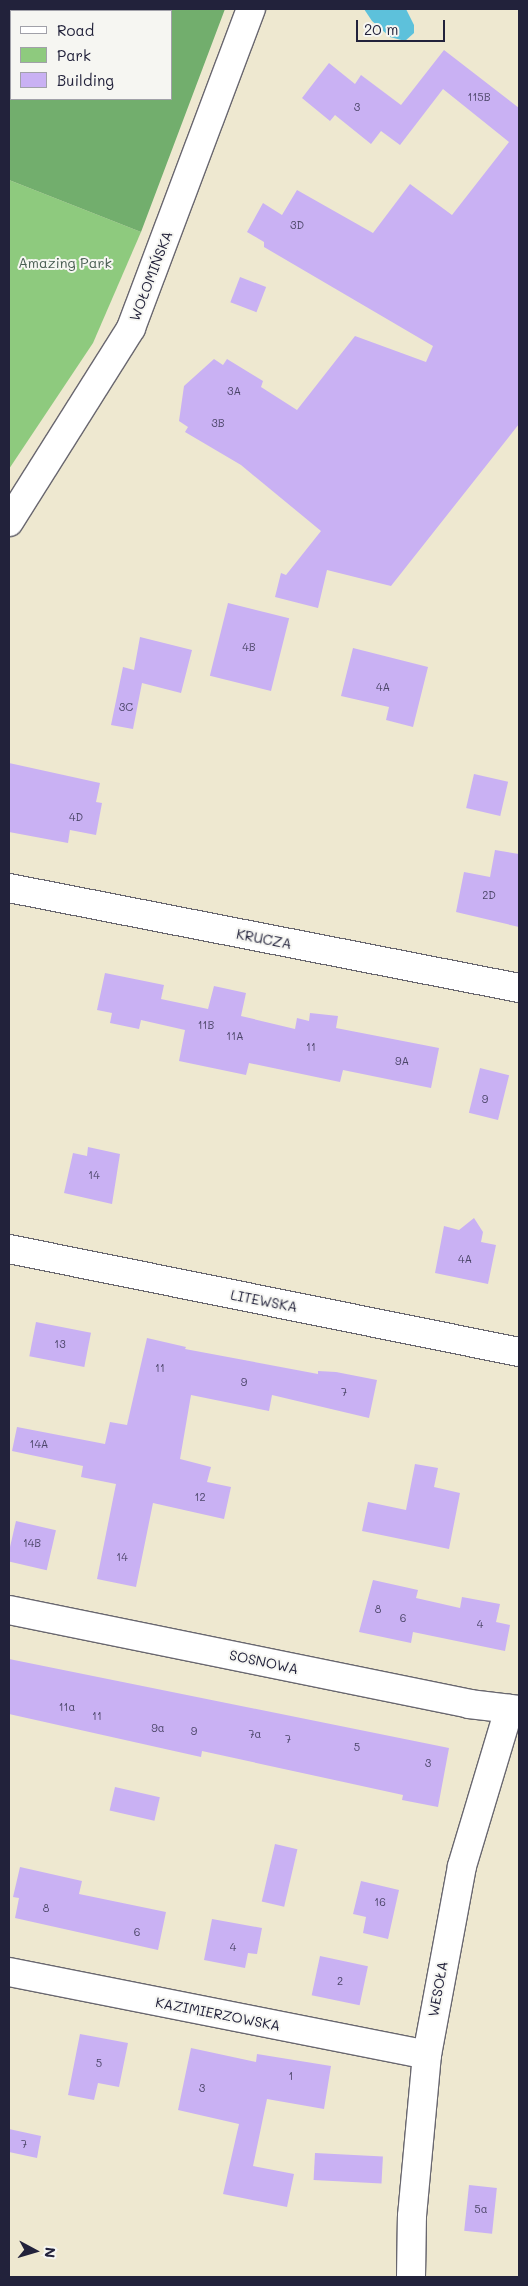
<!DOCTYPE html>
<meta charset="utf-8">
<style>
body{margin:0}
#map{position:relative;width:528px;height:2286px;overflow:hidden;background:#eee8d0;font-family:Mali,sans-serif}
div>[style]{position:absolute}
.green>*{inset:0;background:#8eca7e}
.forest>*{inset:0;background:#72ae6d}
.water>*{inset:0;background:#5dc1db}
.building>*{inset:0;background:#c9b1f3;transform-origin:0 0}
.roads{filter:drop-shadow(1px 0 #69676f) drop-shadow(-1px 0 #69676f) drop-shadow(0 1px #69676f) drop-shadow(0 -1px #69676f)}
.minor>*{height:28px;margin:-14px;padding:0 14px;transform-origin:14px;border-radius:14px;background:#fff}
span{translate:-50% -50%;white-space:nowrap;text-align:center;line-height:1.15;-webkit-text-stroke:4px #f6f6f2;paint-order:stroke}
.number-label{font-size:11px;color:#4c4669}
.number-label span{-webkit-text-stroke-width:0}
.park-label{font-size:14px;color:#485d52}
.street-label{font-size:14px;color:#22223b}
.frame{position:absolute;inset:0;border:10px solid #22223b;pointer-events:none}
.legend{position:absolute;left:10px;top:10px;width:162px;height:90px;box-sizing:border-box;background:#f6f6f2;border:1px solid #a1a1a9;margin:0;padding:6px 9px;list-style:none;font-size:15px;color:#22223b}
.legend li{display:flex;align-items:center;gap:10px;height:25px}
.legend b{width:25px;border:1px solid #a1a1a9}
.north{position:absolute;left:10px;top:2226px;width:50px;height:50px;-webkit-text-stroke:4px #f6f6f2;paint-order:stroke;rotate:96deg;font-size:14px;font-weight:700;line-height:20px;text-align:center;color:#22223b}
.north::after{content:'';display:block;margin:auto;width:18px;height:22px;background:#22223b;clip-path:polygon(50% 0,100% 100%,50% 72%,0 100%)}
.scale{position:absolute;left:356px;top:20px;width:89px;height:22px;box-sizing:border-box;border:2px solid #22223b;border-top:0;padding-left:6px;font-size:15px;line-height:18px;white-space:nowrap;color:#22223b;-webkit-text-stroke:4px #f6f6f2;paint-order:stroke}
</style>
<div id="map">
<div class="green">
<div style="clip-path:polygon(9px 180px,141px 232px,93px 343px,9px 469px)"></div>
</div>
<div class="forest">
<div style="clip-path:polygon(evenodd,9px 9px,225px 9px,141px 232px,9px 180px,9px 9px,11px 11px,171px 11px,171px 99px,11px 99px,11px 11px)"></div>
</div>
<div class="water">
<div style="clip-path:polygon(364px 9px,406px 9px,414px 25px,414px 33px,405px 41px,390px 37px,372px 21px)"></div>
</div>
<div class="building">
<div style="clip-path:polygon(444px 50px,519px 108px,519px 424px,391px 586px,327px 570px,318px 608px,275px 597px,281px 573px,286px 575px,321px 531px,241px 465px,185px 432px,188px 427px,179px 421px,184px 386px,214px 359px,223px 365px,227px 359px,263px 381px,261px 387px,297px 410px,355px 336px,426px 362px,433px 346px,264px 247px,264px 242px,247px 232px,263px 203px,282px 215px,297px 190px,373px 233px,410px 184px,452px 215px,509px 142px,443px 89px,400px 145px,381px 131px,371px 144px,335px 115px,330px 121px,302px 98px,329px 63px,355px 84px,361px 75px,401px 105px)"></div>
<div style="left:240px;top:277px;width:28px;height:27px;rotate:21deg"></div>
<div style="left:228px;top:603px;width:63px;height:75px;rotate:14deg"></div>
<div style="clip-path:polygon(140px 637px,192px 650px,181px 693px,142px 683px,133px 729px,111px 725px,123px 667px,134px 670px)"></div>
<div style="clip-path:polygon(353px 648px,428px 667px,413px 727px,386px 720px,389px 707px,341px 696px)"></div>
<div style="clip-path:polygon(9px 763px,100px 783px,96px 802px,102px 803px,96px 835px,70px 830px,68px 843px,9px 832px)"></div>
<div style="left:474px;top:774px;width:35px;height:35px;rotate:13deg"></div>
<div style="clip-path:polygon(495px 850px,519px 854px,519px 927px,456px 912px,464px 872px,490px 877px)"></div>
<div style="clip-path:polygon(105px 973px,164px 985px,161px 999px,208px 1009px,214px 986px,246px 993px,241px 1016px,295px 1029px,297px 1018px,309px 1021px,310px 1013px,338px 1016px,336px 1028px,439px 1048px,431px 1088px,343px 1070px,340px 1082px,249px 1063px,246px 1075px,179px 1061px,185px 1030px,141px 1020px,139px 1029px,110px 1023px,112px 1013px,97px 1010px)"></div>
<div style="left:480px;top:1068px;width:30px;height:46px;rotate:14deg"></div>
<div style="clip-path:polygon(88px 1147px,120px 1154px,112px 1204px,64px 1193px,73px 1153px,87px 1156px)"></div>
<div style="clip-path:polygon(474px 1218px,483px 1232px,481px 1242px,496px 1245px,488px 1284px,435px 1273px,444px 1226px,459px 1230px)"></div>
<div style="left:36px;top:1322px;width:56px;height:35px;rotate:11deg"></div>
<div style="clip-path:polygon(147px 1338px,186px 1347px,185px 1349px,318px 1374px,318px 1371px,336px 1372px,377px 1380px,369px 1418px,272px 1395px,269px 1411px,191px 1395px,180px 1459px,211px 1467px,207px 1482px,231px 1487px,224px 1519px,153px 1503px,136px 1587px,97px 1579px,116px 1484px,81px 1477px,83px 1466px,12px 1451px,17px 1427px,105px 1444px,110px 1422px,127px 1425px)"></div>
<div style="clip-path:polygon(415px 1464px,438px 1468px,434px 1487px,460px 1493px,449px 1549px,362px 1531px,368px 1502px,406px 1510px)"></div>
<div style="left:16px;top:1521px;width:41px;height:41px;rotate:13deg"></div>
<div style="clip-path:polygon(373px 1580px,418px 1590px,416px 1598px,460px 1608px,462px 1597px,500px 1604px,496px 1622px,510px 1625px,505px 1651px,413px 1632px,411px 1643px,359px 1632px)"></div>
<div style="clip-path:polygon(9px 1659px,449px 1748px,438px 1807px,402px 1800px,403px 1795px,202px 1751px,201px 1757px,9px 1714px)"></div>
<div style="left:115px;top:1787px;width:46px;height:24px;rotate:13deg"></div>
<div style="left:275px;top:1844px;width:23px;height:59px;rotate:13deg"></div>
<div style="clip-path:polygon(20px 1867px,82px 1881px,79px 1894px,166px 1912px,158px 1950px,15px 1918px,19px 1898px,13px 1897px)"></div>
<div style="clip-path:polygon(361px 1881px,399px 1890px,388px 1939px,363px 1933px,366px 1917px,353px 1914px)"></div>
<div style="clip-path:polygon(212px 1919px,262px 1928px,257px 1954px,248px 1953px,245px 1968px,204px 1960px)"></div>
<div style="left:320px;top:1956px;width:49px;height:40px;rotate:12deg"></div>
<div style="clip-path:polygon(80px 2034px,128px 2043px,119px 2087px,98px 2083px,94px 2100px,68px 2095px)"></div>
<div style="clip-path:polygon(191px 2048px,256px 2062px,257px 2054px,331px 2066px,324px 2109px,267px 2099px,253px 2166px,294px 2174px,287px 2207px,223px 2194px,239px 2124px,178px 2110px)"></div>
<div style="clip-path:polygon(9px 2129px,41px 2136px,37px 2158px,9px 2152px)"></div>
<div style="left:315px;top:2153px;width:68px;height:27px;rotate:3deg"></div>
<div style="left:469px;top:2185px;width:28px;height:46px;rotate:6deg"></div>
</div>
<div class="roads">
<div class="minor">
<div style="left:9px;top:522px;width:229px;rotate:-57.8deg"></div>
<div style="left:131px;top:328px;width:341px;rotate:-69.4deg"></div>
<div style="left:9px;top:888px;width:520px;rotate:11.09deg"></div>
<div style="left:9px;top:1249px;width:520px;rotate:11.42deg"></div>
<div style="left:9px;top:1610px;width:470px;rotate:11.5deg"></div>
<div style="left:469px;top:1704px;width:50px;rotate:6.8deg"></div>
<div style="left:9px;top:1972px;width:426px;rotate:11.2deg"></div>
<div style="left:411px;top:2277px;width:61px;rotate:-89.1deg"></div>
<div style="left:412px;top:2216px;width:162px;rotate:-84.7deg"></div>
<div style="left:427px;top:2055px;width:192px;rotate:-79.5deg"></div>
<div style="left:462px;top:1866px;width:164px;rotate:-73.3deg"></div>
</div>
</div>
<div class="number-label">
<span style="left:479px;top:97px">115B</span>
<span style="left:357px;top:107px">3</span>
<span style="left:297px;top:225px">3D</span>
<span style="left:234px;top:391px">3A</span>
<span style="left:218px;top:423px">3B</span>
<span style="left:249px;top:647px">4B</span>
<span style="left:383px;top:687px">4A</span>
<span style="left:126px;top:707px">3C</span>
<span style="left:76px;top:817px">4D</span>
<span style="left:489px;top:895px">2D</span>
<span style="left:206px;top:1025px">11B</span>
<span style="left:235px;top:1036px">11A</span>
<span style="left:311px;top:1047px">11</span>
<span style="left:402px;top:1061px">9A</span>
<span style="left:485px;top:1099px">9</span>
<span style="left:94px;top:1175px">14</span>
<span style="left:465px;top:1259px">4A</span>
<span style="left:60px;top:1344px">13</span>
<span style="left:160px;top:1368px">11</span>
<span style="left:244px;top:1382px">9</span>
<span style="left:344px;top:1392px">7</span>
<span style="left:39px;top:1444px">14A</span>
<span style="left:200px;top:1497px">12</span>
<span style="left:32px;top:1543px">14B</span>
<span style="left:122px;top:1557px">14</span>
<span style="left:378px;top:1609px">8</span>
<span style="left:403px;top:1618px">6</span>
<span style="left:480px;top:1624px">4</span>
<span style="left:67px;top:1707px">11a</span>
<span style="left:97px;top:1716px">11</span>
<span style="left:158px;top:1728px">9a</span>
<span style="left:194px;top:1731px">9</span>
<span style="left:255px;top:1734px">7a</span>
<span style="left:288px;top:1739px">7</span>
<span style="left:357px;top:1747px">5</span>
<span style="left:428px;top:1763px">3</span>
<span style="left:380px;top:1902px">16</span>
<span style="left:46px;top:1908px">8</span>
<span style="left:137px;top:1932px">6</span>
<span style="left:233px;top:1947px">4</span>
<span style="left:340px;top:1981px">2</span>
<span style="left:99px;top:2063px">5</span>
<span style="left:291px;top:2076px">1</span>
<span style="left:202px;top:2088px">3</span>
<span style="left:24px;top:2144px">7</span>
<span style="left:481px;top:2209px">5a</span>
</div>
<div class="park-label">
<span style="left:65px;top:263px">Amazing Park</span>
</div>
<div class="street-label">
<span style="left:151px;top:276px;rotate:-69deg">WOŁOMIŃSKA</span>
<span style="left:264px;top:939px;rotate:11deg">KRUCZA</span>
<span style="left:264px;top:1301px;rotate:11deg">LITEWSKA</span>
<span style="left:264px;top:1662px;rotate:12deg">SOSNOWA</span>
<span style="left:438px;top:1989px;rotate:-80deg">WESOŁA</span>
<span style="left:218px;top:2014px;rotate:11deg">KAZIMIERZOWSKA</span>
</div>
<div class="frame"></div>
<ul class="legend">
<li><b style="height:6px;background:#fff"></b>Road</li>
<li><b style="height:14px;background:#8eca7e"></b>Park</li>
<li><b style="height:14px;background:#c9b1f3"></b>Building</li>
</ul>
<div class="north">N</div>
<div class="scale">20 m</div>
</div>
